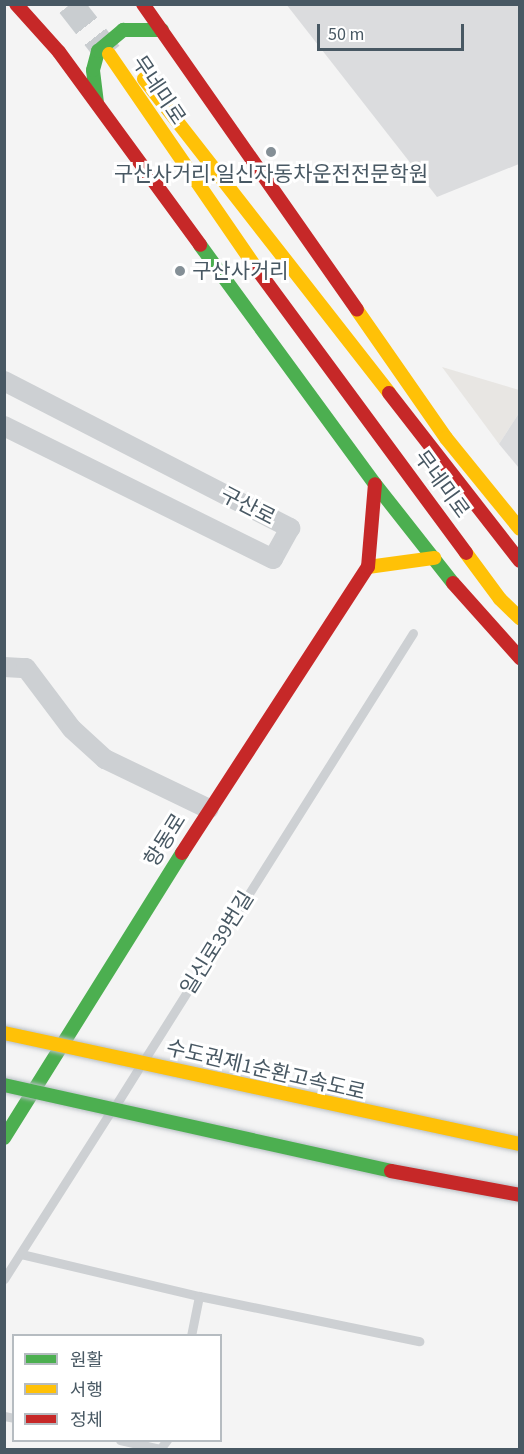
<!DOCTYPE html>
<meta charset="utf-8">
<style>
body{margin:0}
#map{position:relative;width:524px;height:1454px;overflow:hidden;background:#f4f4f4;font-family:"Source Sans 3","Noto Sans KR",sans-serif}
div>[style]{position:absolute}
.commercial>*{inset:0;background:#e8e6e3}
.building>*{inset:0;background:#dbdcde}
.secondary-tunnel>*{height:27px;margin-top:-13.5px;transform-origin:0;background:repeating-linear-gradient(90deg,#c9cdd0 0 27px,transparent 0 41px)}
.lane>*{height:9px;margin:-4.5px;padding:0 4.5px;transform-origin:4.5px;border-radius:4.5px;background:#cdd0d3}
.street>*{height:20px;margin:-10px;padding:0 10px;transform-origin:10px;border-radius:10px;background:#cdd0d3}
.fast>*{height:14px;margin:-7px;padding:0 7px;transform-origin:7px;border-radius:7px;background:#4caf50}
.slow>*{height:14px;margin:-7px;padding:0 7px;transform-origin:7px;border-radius:7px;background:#ffc107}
.jam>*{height:14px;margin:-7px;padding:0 7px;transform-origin:7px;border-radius:7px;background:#c62828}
.bridges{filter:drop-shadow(0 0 2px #b8bfc4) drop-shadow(0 0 2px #b8bfc4)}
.fast-bridge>*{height:14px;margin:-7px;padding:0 7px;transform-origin:7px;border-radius:7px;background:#4caf50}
.slow-bridge>*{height:14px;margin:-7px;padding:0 7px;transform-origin:7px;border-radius:7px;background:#ffc107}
.jam-bridge>*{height:14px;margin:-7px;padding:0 7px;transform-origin:7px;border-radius:7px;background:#c62828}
.dots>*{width:16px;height:16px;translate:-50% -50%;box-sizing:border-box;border:3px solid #fff;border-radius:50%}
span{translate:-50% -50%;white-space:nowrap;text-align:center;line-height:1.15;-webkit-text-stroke:6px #fff;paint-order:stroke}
.street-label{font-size:21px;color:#485863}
.poi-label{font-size:21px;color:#485863}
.left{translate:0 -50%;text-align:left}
.frame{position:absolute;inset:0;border:6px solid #485863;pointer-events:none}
.legend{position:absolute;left:12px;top:1334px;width:210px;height:108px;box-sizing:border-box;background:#fff;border:2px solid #b6bcc1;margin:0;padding:8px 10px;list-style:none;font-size:18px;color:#485863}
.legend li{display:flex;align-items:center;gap:12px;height:30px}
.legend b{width:30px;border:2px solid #b6bcc1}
.scale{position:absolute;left:317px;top:24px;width:147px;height:27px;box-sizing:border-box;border:3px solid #485863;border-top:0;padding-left:8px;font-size:18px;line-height:21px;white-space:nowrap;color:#485863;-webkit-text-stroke:4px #fff;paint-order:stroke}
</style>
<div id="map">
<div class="commercial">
<i style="clip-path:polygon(442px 367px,519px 390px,519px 413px,499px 444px)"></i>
</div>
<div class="building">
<i style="clip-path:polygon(286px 4px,519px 4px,519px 164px,437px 197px)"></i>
<i style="clip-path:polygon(519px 413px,519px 468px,499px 444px)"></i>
</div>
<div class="secondary-tunnel">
<i style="left:70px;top:4px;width:63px;rotate:52deg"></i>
</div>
<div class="lane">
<i style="left:146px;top:1057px;width:501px;rotate:-57.8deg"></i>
<i style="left:117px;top:1103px;width:40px;rotate:-58deg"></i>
<i style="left:21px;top:1254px;width:183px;rotate:13.3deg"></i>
<i style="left:199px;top:1296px;width:225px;rotate:11.6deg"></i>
<i style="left:4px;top:1279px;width:196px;rotate:-57.5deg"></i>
<i style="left:191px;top:1336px;width:41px;rotate:-78.7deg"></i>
<i style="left:4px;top:1416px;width:10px;rotate:11deg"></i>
<i style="left:120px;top:1440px;width:41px;rotate:12.7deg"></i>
<i style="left:160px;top:1449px;width:11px;rotate:-52deg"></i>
</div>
<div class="street">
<i style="left:4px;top:381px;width:322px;rotate:27.2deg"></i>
<i style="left:290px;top:528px;width:35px;rotate:119deg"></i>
<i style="left:273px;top:559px;width:300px;rotate:-153.7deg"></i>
<i style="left:4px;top:667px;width:22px;rotate:3deg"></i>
<i style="left:26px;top:668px;width:76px;rotate:53deg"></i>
<i style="left:72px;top:729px;width:45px;rotate:42.3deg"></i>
<i style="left:105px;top:759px;width:115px;rotate:25.7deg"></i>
</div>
<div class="fast">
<i style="left:97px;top:103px;width:33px;rotate:-97deg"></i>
<i style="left:93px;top:70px;width:20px;rotate:-75deg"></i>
<i style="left:98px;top:51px;width:33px;rotate:-40deg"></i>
<i style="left:123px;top:30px;width:39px"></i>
<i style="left:200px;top:245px;width:296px;rotate:53.8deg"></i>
<i style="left:375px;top:484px;width:126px;rotate:51.8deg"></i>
<i style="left:4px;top:1138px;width:336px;rotate:-58deg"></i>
</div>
<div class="slow">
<i style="left:109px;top:54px;width:260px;rotate:55.5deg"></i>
<i style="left:144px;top:79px;width:398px;rotate:52deg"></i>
<i style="left:357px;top:310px;width:156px;rotate:55.2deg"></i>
<i style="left:446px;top:438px;width:117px;rotate:50.9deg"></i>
<i style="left:466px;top:553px;width:57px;rotate:53.5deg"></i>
<i style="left:500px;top:599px;width:28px;rotate:44deg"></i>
<i style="left:368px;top:567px;width:67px;rotate:-7.8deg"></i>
</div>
<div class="jam">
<i style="left:16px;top:4px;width:64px;rotate:48.1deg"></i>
<i style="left:59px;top:52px;width:239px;rotate:53.8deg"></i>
<i style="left:143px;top:4px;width:373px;rotate:55deg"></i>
<i style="left:256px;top:268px;width:354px;rotate:53.6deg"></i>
<i style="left:389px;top:393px;width:213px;rotate:52.1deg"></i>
<i style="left:453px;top:583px;width:101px;rotate:48.2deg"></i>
<i style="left:182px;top:853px;width:341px;rotate:-57deg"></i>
<i style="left:368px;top:567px;width:83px;rotate:-85.2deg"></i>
</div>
<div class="bridges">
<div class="fast-bridge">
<i style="left:4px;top:1085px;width:396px;rotate:12.5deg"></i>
</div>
<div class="slow-bridge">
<i style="left:4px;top:1033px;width:528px;rotate:12.14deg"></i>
</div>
<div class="jam-bridge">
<i style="left:391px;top:1171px;width:131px;rotate:10.5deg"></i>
</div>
</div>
<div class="dots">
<i style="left:271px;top:152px;background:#848f96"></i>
<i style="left:180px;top:271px;background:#848f96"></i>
</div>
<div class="street-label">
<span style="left:159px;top:90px;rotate:56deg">무네미로</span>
<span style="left:442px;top:484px;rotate:54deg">무네미로</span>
<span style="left:248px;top:506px;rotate:27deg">구산로</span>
<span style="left:165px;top:840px;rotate:-58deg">항동로</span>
<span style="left:217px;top:943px;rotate:-58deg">일신로39번길</span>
<span style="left:266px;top:1070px;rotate:13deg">수도권제1순환고속도로</span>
</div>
<div class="poi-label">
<span style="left:271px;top:174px">구산사거리.일신자동차운전전문학원</span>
<span class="left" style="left:192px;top:271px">구산사거리</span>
</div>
<div class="frame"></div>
<ul class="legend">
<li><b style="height:8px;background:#4caf50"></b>원활</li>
<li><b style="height:8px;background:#ffc107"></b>서행</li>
<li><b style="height:8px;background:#c62828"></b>정체</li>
</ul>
<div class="scale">50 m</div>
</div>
